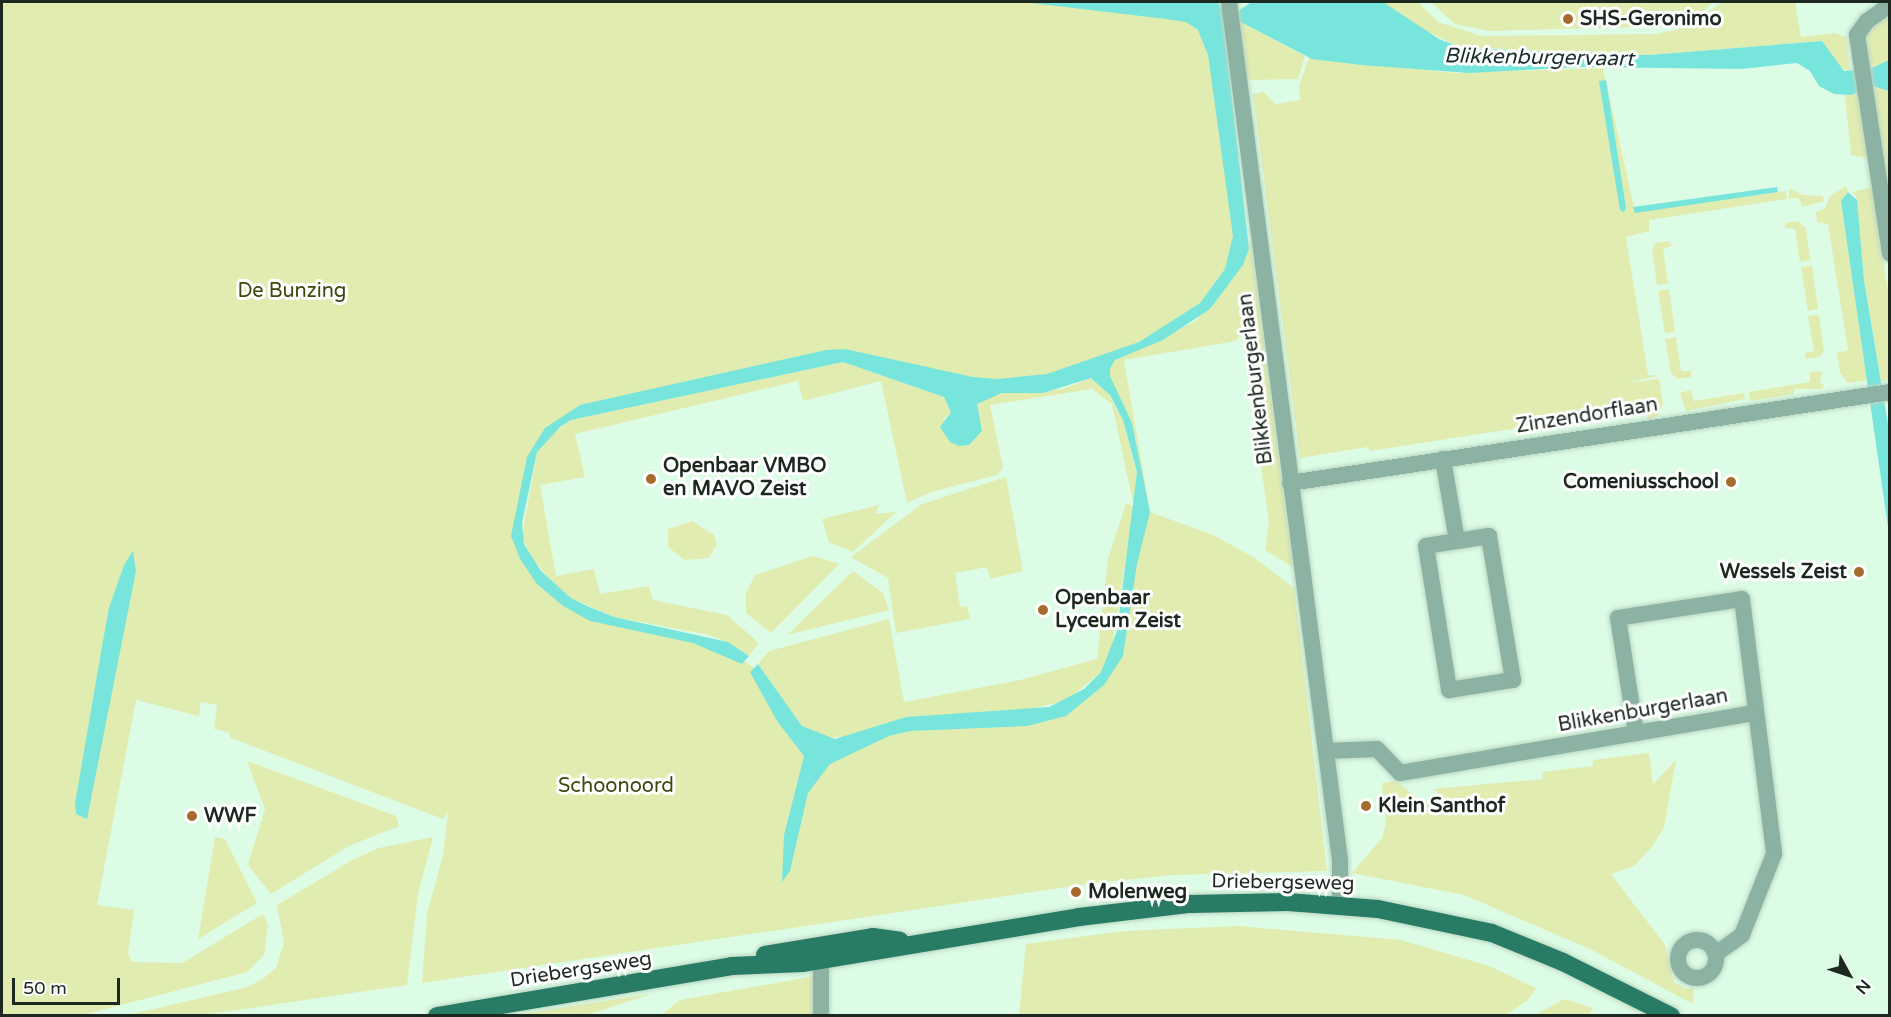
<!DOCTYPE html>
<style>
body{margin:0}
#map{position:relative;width:1891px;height:1017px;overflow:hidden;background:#ddfce5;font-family:"Varela Round",sans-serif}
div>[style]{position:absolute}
.green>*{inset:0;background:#e1ecb1}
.water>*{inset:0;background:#78e5dd}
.roads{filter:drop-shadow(0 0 2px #bad6c2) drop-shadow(0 0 2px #bad6c2)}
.minor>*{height:16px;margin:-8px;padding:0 8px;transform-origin:8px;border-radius:8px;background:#8cb2a4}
.minor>.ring{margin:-8px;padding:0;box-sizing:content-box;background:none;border:16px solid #8cb2a4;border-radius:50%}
.major>*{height:18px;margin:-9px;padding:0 9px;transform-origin:9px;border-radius:9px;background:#287b64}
.dots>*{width:16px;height:16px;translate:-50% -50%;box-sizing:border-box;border:3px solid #fff;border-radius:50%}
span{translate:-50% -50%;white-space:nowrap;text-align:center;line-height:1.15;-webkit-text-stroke:6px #fff;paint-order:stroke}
.poi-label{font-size:20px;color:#1c2820;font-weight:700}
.left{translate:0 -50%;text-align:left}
.right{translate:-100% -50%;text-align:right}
.park-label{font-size:20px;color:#40470c}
.street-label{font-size:20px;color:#1c2820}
.water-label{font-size:21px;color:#1a2f2d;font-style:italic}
.frame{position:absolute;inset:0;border:3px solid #1c2820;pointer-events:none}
.north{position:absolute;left:1819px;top:945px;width:60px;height:60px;-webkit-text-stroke:4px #fff;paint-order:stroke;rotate:130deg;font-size:16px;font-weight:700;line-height:24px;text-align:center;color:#1c2820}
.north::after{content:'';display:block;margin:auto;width:21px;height:27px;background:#1c2820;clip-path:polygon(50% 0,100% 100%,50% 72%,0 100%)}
.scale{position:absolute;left:12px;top:978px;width:108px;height:27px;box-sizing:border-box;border:3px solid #1c2820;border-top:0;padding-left:8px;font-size:18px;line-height:21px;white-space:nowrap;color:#1c2820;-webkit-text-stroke:4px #fff;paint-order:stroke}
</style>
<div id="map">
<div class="green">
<i style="clip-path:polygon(2px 2px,1212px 2px,1244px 244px,1197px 311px,1098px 366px,991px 389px,850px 357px,577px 413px,549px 429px,537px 447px,515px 530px,525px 559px,553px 591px,586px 611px,723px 645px,761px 673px,802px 736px,833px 756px,904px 727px,1044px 715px,1092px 691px,1121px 644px,1134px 508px,1111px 653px,1101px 672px,1067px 700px,1018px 712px,906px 717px,849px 736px,826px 738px,802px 726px,758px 664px,769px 651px,889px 619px,904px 702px,1020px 680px,1097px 659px,1108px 559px,1126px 503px,1134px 507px,1112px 404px,1092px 389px,990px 405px,1003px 467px,997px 475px,931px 492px,907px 503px,881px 381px,803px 401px,798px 381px,575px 434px,585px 477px,540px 485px,556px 576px,594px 569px,600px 594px,649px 586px,653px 600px,727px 615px,759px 643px,749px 656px,728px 642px,705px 634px,614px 617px,571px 598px,553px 583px,531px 557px,522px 536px,537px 452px,550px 435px,571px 420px,843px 362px,944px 397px,949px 402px,951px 412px,944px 419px,950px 442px,969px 445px,977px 404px,990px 397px,1002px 393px,1063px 389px,1091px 378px,1106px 389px,1123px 420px,1144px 500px,1136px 440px,1109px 376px,1110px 369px,1115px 360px,1196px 321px,1249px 249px,1250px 237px,1293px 567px,1265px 550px,1269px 522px,1242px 333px,1236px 341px,1124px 360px,1150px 512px,1213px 535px,1253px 557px,1294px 588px,1327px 871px,1173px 875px,1087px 884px,422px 983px,427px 914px,443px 855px,448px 812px,443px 819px,231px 738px,228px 732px,214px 729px,217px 705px,201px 702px,199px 716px,136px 700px,97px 905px,134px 910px,128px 953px,132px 962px,182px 963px,263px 914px,268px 925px,264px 955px,247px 972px,83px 1015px,2px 1015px)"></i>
<i style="clip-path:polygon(1383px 2px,1418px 2px,1438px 22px,1482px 36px,1656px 34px,1684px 28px,1723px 2px,1795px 2px,1801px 37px,1835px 33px,1846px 37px,1850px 72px,1839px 67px,1822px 41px,1649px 55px,1460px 47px,1419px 28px)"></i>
<i style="clip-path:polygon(1431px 2px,1714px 2px,1700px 14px,1669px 26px,1489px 31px,1455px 24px)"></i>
<i style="clip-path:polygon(1889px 12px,1889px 204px,1865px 34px)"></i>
<i style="clip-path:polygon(1237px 20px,1305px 56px,1298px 79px,1247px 80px)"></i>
<i style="clip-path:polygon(1309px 58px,1456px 73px,1603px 68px,1635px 212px,1786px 191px,1787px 199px,1649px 220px,1649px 231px,1626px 237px,1648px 375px,1659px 376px,1623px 383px,1659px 379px,1663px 403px,1658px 415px,1648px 420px,1646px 408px,1370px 451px,1368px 447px,1300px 458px,1253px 94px,1264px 92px,1275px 104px,1300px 100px,1299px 86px)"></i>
<i style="clip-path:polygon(1858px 90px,1868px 158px,1851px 155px,1845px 95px)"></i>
<i style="clip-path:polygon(1846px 186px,1848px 192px,1841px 201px,1867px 380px,1848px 383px,1840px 373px,1837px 353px,1848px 350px,1828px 224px,1817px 222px,1816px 212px,1825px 208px,1830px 196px)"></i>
<i style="clip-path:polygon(1872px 187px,1889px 298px,1889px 380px,1881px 381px,1864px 280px,1856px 196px,1852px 192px)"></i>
<i style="clip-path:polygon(1789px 188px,1803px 195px,1823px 196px,1824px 201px,1802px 207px,1799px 198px,1789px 199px)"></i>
<i style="clip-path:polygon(1798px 221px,1806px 228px,1810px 260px,1800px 262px,1795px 229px,1784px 228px,1786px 223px)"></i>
<i style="clip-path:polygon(1669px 241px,1672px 246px,1663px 249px,1668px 284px,1657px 285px,1652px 249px,1656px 243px)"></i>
<i style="clip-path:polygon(1812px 266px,1818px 309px,1808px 311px,1801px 267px)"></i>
<i style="clip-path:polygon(1669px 289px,1675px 332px,1665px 333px,1658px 291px)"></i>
<i style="clip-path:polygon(1819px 315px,1824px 352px,1819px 357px,1806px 359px,1805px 353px,1814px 351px,1808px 316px)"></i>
<i style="clip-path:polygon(1676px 337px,1681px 371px,1691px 371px,1691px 377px,1677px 379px,1671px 373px,1665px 339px)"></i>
<i style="clip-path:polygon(1817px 371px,1822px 372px,1820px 382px,1824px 385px,1821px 389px,1794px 389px,1794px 394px,1750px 401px,1749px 392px,1810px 382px,1810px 372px)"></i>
<i style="clip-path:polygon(1691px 390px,1694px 401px,1744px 393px,1745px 399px,1686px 411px,1680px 393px)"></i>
<i style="clip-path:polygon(1006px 477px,1023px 571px,990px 579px,987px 567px,955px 573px,960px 607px,967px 606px,970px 619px,896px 633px,888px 578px,851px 557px,922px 504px)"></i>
<i style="clip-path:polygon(879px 505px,875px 514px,896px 512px,853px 552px,829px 542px,822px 519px)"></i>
<i style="clip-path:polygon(692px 521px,714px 535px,717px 544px,709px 558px,685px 560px,668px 547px,668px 529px)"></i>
<i style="clip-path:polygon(813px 556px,839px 564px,771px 633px,746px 613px,746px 593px,755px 575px)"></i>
<i style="clip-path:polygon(853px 571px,883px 593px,889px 610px,787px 635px)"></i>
<i style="clip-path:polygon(1649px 753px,1653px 784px,1676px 760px,1664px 827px,1652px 847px,1634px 866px,1611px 874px,1665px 945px,1674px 982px,1686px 989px,1694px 988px,1693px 1004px,1590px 949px,1464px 895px,1352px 873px,1382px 838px,1386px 824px,1382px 783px,1396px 781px,1425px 804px,1440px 808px,1438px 792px,1432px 789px,1543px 779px,1542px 772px,1593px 766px,1593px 760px)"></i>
<i style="clip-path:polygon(247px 761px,396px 816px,399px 826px,349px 846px,271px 894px,248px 865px,265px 809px)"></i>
<i style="clip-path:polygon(215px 837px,225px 839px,257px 903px,198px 939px)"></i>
<i style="clip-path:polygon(433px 837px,418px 894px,407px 985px,203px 1015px,128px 1015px,248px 987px,264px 978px,276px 968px,284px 943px,277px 905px,354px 859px,379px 848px)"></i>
<i style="clip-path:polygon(1237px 926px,1401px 940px,1489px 966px,1536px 988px,1529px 999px,1506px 1015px,1019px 1015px,1026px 944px,1124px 931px)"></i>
<i style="clip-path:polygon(815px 976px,816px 1015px,660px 1016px,680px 1000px)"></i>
<i style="clip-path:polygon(651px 994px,587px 1015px,514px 1015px)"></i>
<i style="clip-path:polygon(1564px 999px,1593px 1008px,1589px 1015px,1535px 1015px)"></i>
</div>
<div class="water">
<i style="clip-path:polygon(1023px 2px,1218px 2px,1221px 8px,1236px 12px,1252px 2px,1383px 2px,1439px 39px,1460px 47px,1484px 49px,1649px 55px,1822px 41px,1844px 71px,1870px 69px,1889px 60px,1889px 91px,1873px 86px,1851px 95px,1834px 94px,1819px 86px,1810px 71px,1797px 63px,1742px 69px,1583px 67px,1469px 73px,1361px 65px,1312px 59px,1237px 20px,1223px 20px,1249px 249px,1243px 265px,1210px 309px,1163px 340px,1115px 360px,1110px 369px,1110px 376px,1132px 423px,1150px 512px,1137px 564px,1123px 656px,1104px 685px,1066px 716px,1027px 726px,910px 731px,889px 736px,830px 764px,808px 793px,790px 871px,782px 882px,784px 835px,804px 756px,777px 721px,750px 672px,758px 664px,802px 726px,835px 739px,906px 717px,1049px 707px,1084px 689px,1101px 672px,1117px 631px,1137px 472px,1123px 420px,1110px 395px,1091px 378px,1043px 393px,1002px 393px,977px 404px,982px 431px,969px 445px,959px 446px,950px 442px,940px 427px,951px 412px,944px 397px,843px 362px,571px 420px,560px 427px,537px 452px,522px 523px,524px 544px,541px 571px,571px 598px,587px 606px,614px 617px,728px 642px,749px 656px,742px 664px,693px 643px,590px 621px,563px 606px,537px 584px,520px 559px,511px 536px,527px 457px,545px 428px,580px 405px,826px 350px,845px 349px,973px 377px,997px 379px,1047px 374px,1139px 342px,1200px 303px,1225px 269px,1233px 236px,1208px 55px,1198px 30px,1186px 22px,1166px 19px)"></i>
<i style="clip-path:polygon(1606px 80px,1626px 208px,1624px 212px,1620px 210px,1599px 81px)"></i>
<i style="clip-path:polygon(1777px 187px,1778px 192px,1635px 213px,1633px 207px)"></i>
<i style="clip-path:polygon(1848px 192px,1857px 200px,1864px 280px,1889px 430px,1889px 534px,1841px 201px)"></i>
<i style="clip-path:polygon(133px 551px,136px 571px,87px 819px,76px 814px,75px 804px,101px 652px,109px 608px,124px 565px)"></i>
</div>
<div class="roads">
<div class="minor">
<i style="left:1229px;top:2px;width:865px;rotate:82.63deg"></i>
<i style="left:1340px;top:860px;width:46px;rotate:90deg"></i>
<i style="left:1890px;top:5px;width:28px;rotate:145deg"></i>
<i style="left:1867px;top:21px;width:17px;rotate:126deg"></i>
<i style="left:1857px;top:35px;width:221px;rotate:81.4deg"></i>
<i style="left:1443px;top:459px;width:83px;rotate:80.3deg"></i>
<i style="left:1457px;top:541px;width:31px;rotate:171deg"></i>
<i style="left:1426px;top:546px;width:146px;rotate:80.9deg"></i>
<i style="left:1449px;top:690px;width:65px;rotate:-8.9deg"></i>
<i style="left:1513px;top:680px;width:146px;rotate:-99.5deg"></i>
<i style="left:1489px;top:536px;width:32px;rotate:171deg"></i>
<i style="left:1290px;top:483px;width:607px;rotate:-8.62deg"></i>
<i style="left:1636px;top:733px;width:116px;rotate:-98.9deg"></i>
<i style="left:1618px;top:618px;width:125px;rotate:-8.7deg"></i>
<i style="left:1742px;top:599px;width:257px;rotate:82.8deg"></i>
<i style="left:1774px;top:854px;width:87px;rotate:111.6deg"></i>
<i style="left:1742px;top:935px;width:32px;rotate:144deg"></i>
<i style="left:1326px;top:751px;width:51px;rotate:-2.2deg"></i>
<i style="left:1377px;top:749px;width:33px;rotate:46deg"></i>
<i style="left:1400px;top:773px;width:360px;rotate:-9.6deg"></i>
<i class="ring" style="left:1678px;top:940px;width:22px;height:22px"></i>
<i style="left:821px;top:948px;width:68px;rotate:90deg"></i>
</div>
<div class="major">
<i style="left:765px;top:955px;width:109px;rotate:-9.5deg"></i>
<i style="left:873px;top:937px;width:27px;rotate:8deg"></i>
<i style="left:437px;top:1016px;width:299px;rotate:-9.6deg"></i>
<i style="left:732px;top:966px;width:70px;rotate:-2.5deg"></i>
<i style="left:802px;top:963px;width:281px;rotate:-9.4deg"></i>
<i style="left:1079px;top:917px;width:112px;rotate:-6.7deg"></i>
<i style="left:1190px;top:904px;width:98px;rotate:-1.2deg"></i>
<i style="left:1288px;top:902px;width:90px;rotate:4.4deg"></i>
<i style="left:1378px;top:909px;width:116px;rotate:11.9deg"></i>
<i style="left:1492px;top:933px;width:77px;rotate:22.2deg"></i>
<i style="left:1563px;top:962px;width:121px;rotate:26.6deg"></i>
</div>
</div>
<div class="dots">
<i style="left:1568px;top:19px;background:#a66a2c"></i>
<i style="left:651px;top:479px;background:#a66a2c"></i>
<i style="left:1731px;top:482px;background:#a66a2c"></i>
<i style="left:1859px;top:572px;background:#a66a2c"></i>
<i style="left:1043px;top:610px;background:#a66a2c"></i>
<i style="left:1366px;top:806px;background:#a66a2c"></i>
<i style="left:192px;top:816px;background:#a66a2c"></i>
<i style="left:1076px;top:892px;background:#a66a2c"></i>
</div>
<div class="poi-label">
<span class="left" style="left:1580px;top:19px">SHS-Geronimo</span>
<span class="left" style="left:663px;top:478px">Openbaar VMBO<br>en MAVO Zeist</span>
<span class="right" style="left:1719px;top:482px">Comeniusschool</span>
<span class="right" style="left:1847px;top:572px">Wessels Zeist</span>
<span class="left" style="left:1055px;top:610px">Openbaar<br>Lyceum Zeist</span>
<span class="left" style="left:1378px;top:806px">Klein Santhof</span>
<span class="left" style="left:204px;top:816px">WWF</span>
<span class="left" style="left:1088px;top:892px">Molenweg</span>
</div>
<div class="park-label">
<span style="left:292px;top:291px">De Bunzing</span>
<span style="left:616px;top:786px">Schoonoord</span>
</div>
<div class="street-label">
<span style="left:1256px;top:379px;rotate:-97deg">Blikkenburgerlaan</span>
<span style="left:1587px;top:416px;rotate:-9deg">Zinzendorflaan</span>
<span style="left:1643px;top:711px;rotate:-10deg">Blikkenburgerlaan</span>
<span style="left:1283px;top:883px;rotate:1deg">Driebergseweg</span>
<span style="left:581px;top:970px;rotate:-9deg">Driebergseweg</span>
</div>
<div class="water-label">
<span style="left:1539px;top:58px;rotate:1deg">Blikkenburgervaart</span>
</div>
<div class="frame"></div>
<div class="north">N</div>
<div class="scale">50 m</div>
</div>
